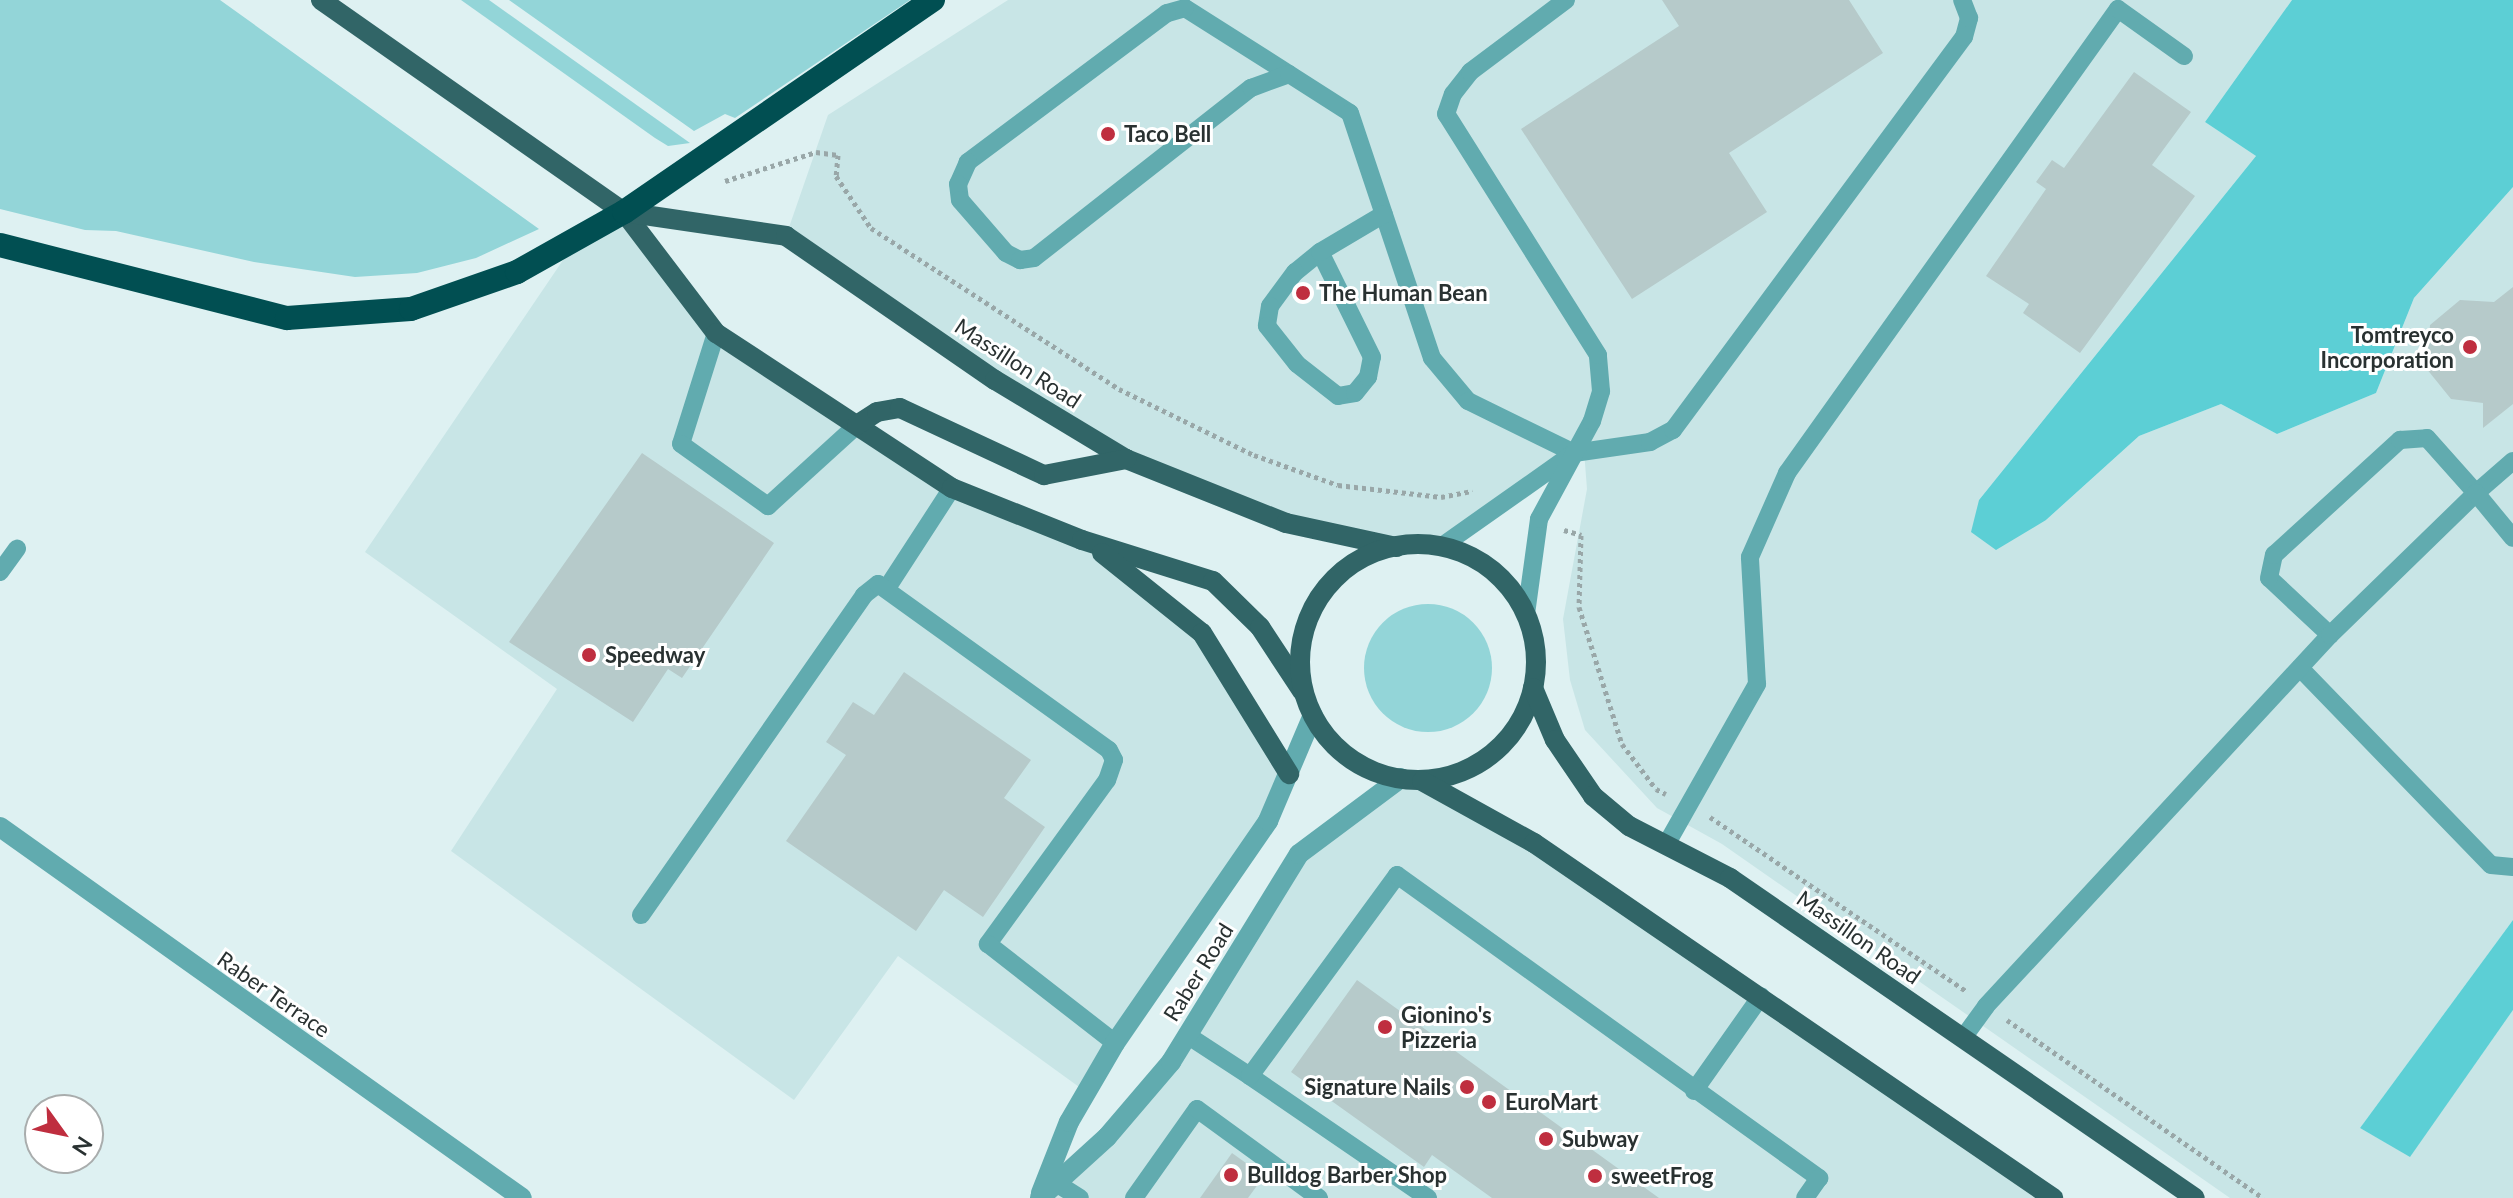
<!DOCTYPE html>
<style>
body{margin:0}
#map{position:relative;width:2513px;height:1198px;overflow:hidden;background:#def1f2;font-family:Lato,sans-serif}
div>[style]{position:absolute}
.built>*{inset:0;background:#c8e5e6}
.green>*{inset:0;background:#93d5d8}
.round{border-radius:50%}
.forest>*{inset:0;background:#5ccfd5}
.building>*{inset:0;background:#b6caca}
.path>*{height:5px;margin-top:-2.5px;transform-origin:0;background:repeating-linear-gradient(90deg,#99a7a8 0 4px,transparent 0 8px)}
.service>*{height:18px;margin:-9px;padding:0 9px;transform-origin:9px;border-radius:9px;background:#61abaf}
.minor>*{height:20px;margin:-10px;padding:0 10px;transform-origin:10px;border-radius:10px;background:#61abaf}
.tertiary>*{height:20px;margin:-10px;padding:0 10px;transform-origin:10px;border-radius:10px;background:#61abaf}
.primary>*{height:20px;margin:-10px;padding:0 10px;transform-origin:10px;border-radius:10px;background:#316567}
.primary>.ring{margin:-10px;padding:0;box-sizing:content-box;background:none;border:20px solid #316567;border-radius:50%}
.motorway>*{height:24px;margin:-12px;padding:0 12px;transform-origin:12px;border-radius:12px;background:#014f52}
.dots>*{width:22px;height:22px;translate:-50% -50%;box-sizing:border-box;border:4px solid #fff;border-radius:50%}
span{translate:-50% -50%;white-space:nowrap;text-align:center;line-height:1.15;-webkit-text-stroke:6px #fff;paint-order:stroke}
.poi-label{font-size:22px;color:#293131;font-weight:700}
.left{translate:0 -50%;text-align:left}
.right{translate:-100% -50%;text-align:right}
.street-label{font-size:22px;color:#293131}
.north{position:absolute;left:24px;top:1094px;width:80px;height:80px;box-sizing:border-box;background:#fff;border:2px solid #a9adad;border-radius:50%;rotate:123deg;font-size:22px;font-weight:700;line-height:32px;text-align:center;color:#293131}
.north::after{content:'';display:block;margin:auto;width:28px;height:36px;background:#bf2e3f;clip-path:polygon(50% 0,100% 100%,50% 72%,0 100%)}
</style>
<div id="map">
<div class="built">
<i style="clip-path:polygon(1008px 0,2292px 0,2205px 122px,2256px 156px,1979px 500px,2046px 520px,2139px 436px,2221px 404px,2277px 434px,2376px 393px,2414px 298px,2513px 187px,2513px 920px,2360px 1128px,2410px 1156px,2513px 1010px,2513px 1198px,2230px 1198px,1722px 844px,1657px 808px,1585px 730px,1570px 680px,1563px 619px,1587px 489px,1583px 438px,1442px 546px,1286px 523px,1126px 459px,786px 236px,828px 115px)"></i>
<i style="clip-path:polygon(624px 212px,716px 333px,952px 488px,1082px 540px,1202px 633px,1289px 774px,1086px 1092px,898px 956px,794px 1100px,451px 851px,557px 689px,365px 552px,578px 238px)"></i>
<i style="clip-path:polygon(1401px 778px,1422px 781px,1534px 843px,2053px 1198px,1040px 1198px,1171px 1062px,1299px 854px)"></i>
</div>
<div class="green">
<i style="clip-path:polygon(0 0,220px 0,539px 229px,476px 258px,417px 273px,355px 277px,254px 262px,116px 231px,85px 230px,0 209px)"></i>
<i style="clip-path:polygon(461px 0,489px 0,690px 143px,668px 146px,655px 138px)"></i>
<i style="clip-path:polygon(509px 0,910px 0,735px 118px,725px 114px,694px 131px)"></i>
<i class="round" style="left:1364px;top:604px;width:128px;height:128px"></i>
</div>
<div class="forest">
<i style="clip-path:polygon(2292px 0,2513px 0,2513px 187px,2414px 298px,2376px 393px,2277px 434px,2221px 404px,2139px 436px,2046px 520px,1996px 550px,1971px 532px,1979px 500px,2256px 156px,2205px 122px)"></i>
<i style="clip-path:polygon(2513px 920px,2513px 1010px,2410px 1157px,2360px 1128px)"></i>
</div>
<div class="building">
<i style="clip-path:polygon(1662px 0,1849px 0,1883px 53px,1729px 153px,1767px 212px,1632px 299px,1521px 129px,1679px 26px)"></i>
<i style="clip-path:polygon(2134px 72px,2191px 112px,2152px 165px,2195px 196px,2080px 353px,2023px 313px,2029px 304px,1986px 276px,2046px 189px,2036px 182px,2052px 160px,2064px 168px)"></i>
<i style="clip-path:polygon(2513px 287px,2513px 404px,2483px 428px,2483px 403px,2451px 399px,2426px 368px,2430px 325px,2460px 300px,2494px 302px)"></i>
<i style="clip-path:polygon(642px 453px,774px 543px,682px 678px,668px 669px,633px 722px,509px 642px)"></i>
<i style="clip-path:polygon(904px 672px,1031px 760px,1004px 798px,1045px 827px,983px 917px,944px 890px,916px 931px,786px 841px,846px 755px,826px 742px,853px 702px,874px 715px)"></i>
<i style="clip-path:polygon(1357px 980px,1659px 1198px,1492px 1198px,1432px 1155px,1424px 1167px,1291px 1072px)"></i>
<i style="clip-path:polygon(1232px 1153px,1264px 1176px,1248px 1198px,1200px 1198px)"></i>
</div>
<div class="path">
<i style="left:725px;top:181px;width:96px;rotate:-17.7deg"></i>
<i style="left:816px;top:152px;width:22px;rotate:8deg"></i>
<i style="left:838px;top:155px;width:21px;rotate:95deg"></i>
<i style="left:836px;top:176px;width:63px;rotate:56.1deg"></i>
<i style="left:871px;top:228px;width:296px;rotate:33deg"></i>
<i style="left:1119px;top:389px;width:150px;rotate:26.1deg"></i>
<i style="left:1254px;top:455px;width:89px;rotate:19.7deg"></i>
<i style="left:1338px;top:485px;width:104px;rotate:6.6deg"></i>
<i style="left:1441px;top:497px;width:32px;rotate:-11deg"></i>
<i style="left:1564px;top:530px;width:18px;rotate:16deg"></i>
<i style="left:1581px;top:535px;width:72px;rotate:91.6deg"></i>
<i style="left:1579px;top:607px;width:144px;rotate:72.6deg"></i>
<i style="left:1622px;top:744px;width:56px;rotate:52.9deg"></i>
<i style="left:1656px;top:789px;width:11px;rotate:27deg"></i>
<i style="left:1710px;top:817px;width:310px;rotate:34.2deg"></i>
<i style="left:2007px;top:1020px;width:312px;rotate:34.8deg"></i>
</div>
<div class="service">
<i style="left:1289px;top:74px;width:123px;rotate:-147.6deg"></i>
<i style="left:1185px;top:8px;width:19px;rotate:164deg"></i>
<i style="left:1167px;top:13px;width:249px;rotate:143.2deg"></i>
<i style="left:968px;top:162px;width:24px;rotate:114deg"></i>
<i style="left:958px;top:184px;width:16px;rotate:83deg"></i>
<i style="left:960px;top:200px;width:70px;rotate:49deg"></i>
<i style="left:1006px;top:253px;width:16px;rotate:27deg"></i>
<i style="left:1020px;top:260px;width:14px;rotate:-8deg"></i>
<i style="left:1034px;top:258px;width:276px;rotate:-38.1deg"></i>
<i style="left:1251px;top:88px;width:40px;rotate:-20.2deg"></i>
<i style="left:1289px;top:74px;width:72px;rotate:32.6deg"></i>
<i style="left:1350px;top:113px;width:258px;rotate:71.5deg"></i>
<i style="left:1432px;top:358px;width:56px;rotate:50.1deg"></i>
<i style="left:1468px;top:401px;width:118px;rotate:26.1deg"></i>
<i style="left:1320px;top:252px;width:32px;rotate:141deg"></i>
<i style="left:1295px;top:272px;width:42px;rotate:126.3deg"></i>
<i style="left:1270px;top:306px;width:20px;rotate:99deg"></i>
<i style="left:1267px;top:326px;width:48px;rotate:51.7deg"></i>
<i style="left:1297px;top:364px;width:52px;rotate:38deg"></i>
<i style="left:1338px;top:396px;width:17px;rotate:-10deg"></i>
<i style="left:1355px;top:393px;width:21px;rotate:-51deg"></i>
<i style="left:1368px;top:377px;width:20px;rotate:-79deg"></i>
<i style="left:1372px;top:357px;width:117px;rotate:-116.3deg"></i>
<i style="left:1320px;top:252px;width:74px;rotate:-30.7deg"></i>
<i style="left:716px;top:333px;width:116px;rotate:107.5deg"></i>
<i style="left:681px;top:444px;width:107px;rotate:35.5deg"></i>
<i style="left:768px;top:506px;width:120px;rotate:-42.3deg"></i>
<i style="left:1442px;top:546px;width:161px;rotate:-35.2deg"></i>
<i style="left:1574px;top:453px;width:77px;rotate:-8.2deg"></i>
<i style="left:1650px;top:442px;width:26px;rotate:-28deg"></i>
<i style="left:1673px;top:430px;width:489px;rotate:-53.5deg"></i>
<i style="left:1964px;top:37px;width:20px;rotate:-75deg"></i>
<i style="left:1969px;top:18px;width:19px;rotate:-111deg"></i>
<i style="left:0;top:572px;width:29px;rotate:-54deg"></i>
<i style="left:887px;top:588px;width:119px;rotate:-57deg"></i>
<i style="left:1526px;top:614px;width:96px;rotate:-82.2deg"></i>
<i style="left:1539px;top:519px;width:111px;rotate:-61.6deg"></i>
<i style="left:1592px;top:421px;width:31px;rotate:-73deg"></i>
<i style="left:1601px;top:391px;width:36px;rotate:-95deg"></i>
<i style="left:1598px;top:355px;width:285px;rotate:-122.2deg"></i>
<i style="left:1446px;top:114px;width:21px;rotate:-71deg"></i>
<i style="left:1453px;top:94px;width:28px;rotate:-52deg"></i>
<i style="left:1470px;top:72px;width:120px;rotate:-36.9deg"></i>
<i style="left:2330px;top:635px;width:83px;rotate:-136.9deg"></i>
<i style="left:2269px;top:578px;width:24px;rotate:-78deg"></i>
<i style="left:2274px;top:555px;width:171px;rotate:-42.4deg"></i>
<i style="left:2400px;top:440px;width:27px;rotate:-4deg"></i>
<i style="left:2427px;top:438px;width:74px;rotate:48.3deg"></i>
<i style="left:2476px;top:493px;width:49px;rotate:-40.9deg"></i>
<i style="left:2300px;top:668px;width:274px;rotate:45.9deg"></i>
<i style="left:2491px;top:865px;width:22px;rotate:5deg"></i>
<i style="left:1666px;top:845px;width:185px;rotate:-60.5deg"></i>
<i style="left:1757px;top:684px;width:127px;rotate:-93.2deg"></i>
<i style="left:1750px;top:557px;width:92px;rotate:-66.2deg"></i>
<i style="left:1787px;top:473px;width:570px;rotate:-54.5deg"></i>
<i style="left:2118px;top:9px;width:81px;rotate:35.5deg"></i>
<i style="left:641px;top:915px;width:390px;rotate:-55.1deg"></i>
<i style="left:864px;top:595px;width:18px;rotate:-38deg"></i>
<i style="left:878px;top:584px;width:284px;rotate:35.7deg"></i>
<i style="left:1109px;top:750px;width:11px;rotate:63deg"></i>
<i style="left:1114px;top:760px;width:21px;rotate:109deg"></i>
<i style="left:1107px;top:780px;width:203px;rotate:126deg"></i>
<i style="left:988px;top:944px;width:161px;rotate:37.9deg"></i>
<i style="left:1187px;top:1035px;width:75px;rotate:33.1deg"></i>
<i style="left:1963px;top:1038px;width:39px;rotate:-54deg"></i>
<i style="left:1986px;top:1006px;width:506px;rotate:-47.16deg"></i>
<i style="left:2330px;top:635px;width:204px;rotate:-44.2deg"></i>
<i style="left:2476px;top:493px;width:58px;rotate:50.6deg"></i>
<i style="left:1694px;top:1091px;width:116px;rotate:-54.8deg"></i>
<i style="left:1056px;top:1183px;width:28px;rotate:32deg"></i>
<i style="left:1134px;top:1198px;width:109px;rotate:-54.7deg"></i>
<i style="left:1197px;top:1109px;width:151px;rotate:36.1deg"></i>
<i style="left:1428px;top:1198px;width:216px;rotate:-145.6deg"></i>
<i style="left:1250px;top:1076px;width:249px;rotate:-53.8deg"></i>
<i style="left:1397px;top:875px;width:520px;rotate:35.68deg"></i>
<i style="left:1819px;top:1178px;width:24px;rotate:125deg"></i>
</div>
<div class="minor">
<i style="left:0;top:827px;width:640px;rotate:35.4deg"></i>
</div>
<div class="tertiary">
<i style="left:1041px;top:1193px;width:76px;rotate:-68.5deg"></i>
<i style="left:1069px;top:1122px;width:91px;rotate:-59.8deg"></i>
<i style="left:1115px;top:1043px;width:270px;rotate:-55.4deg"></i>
<i style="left:1268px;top:821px;width:115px;rotate:-67deg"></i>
<i style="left:1040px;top:1198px;width:91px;rotate:-42.3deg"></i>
<i style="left:1107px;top:1137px;width:99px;rotate:-49.5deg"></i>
<i style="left:1171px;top:1062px;width:244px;rotate:-58.4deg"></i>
<i style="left:1299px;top:854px;width:127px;rotate:-36.7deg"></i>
</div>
<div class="primary">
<i style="left:321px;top:0;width:370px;rotate:35deg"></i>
<i style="left:624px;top:212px;width:152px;rotate:52.8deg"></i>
<i style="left:716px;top:333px;width:282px;rotate:33.3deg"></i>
<i style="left:952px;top:488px;width:140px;rotate:21.8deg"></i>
<i style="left:1082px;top:540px;width:137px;rotate:17.4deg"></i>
<i style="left:1213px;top:581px;width:66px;rotate:44.4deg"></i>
<i style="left:1260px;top:627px;width:77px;rotate:56.7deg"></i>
<i style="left:624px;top:212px;width:164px;rotate:8.4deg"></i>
<i style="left:786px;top:236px;width:254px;rotate:34.6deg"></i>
<i style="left:995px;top:380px;width:153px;rotate:31.1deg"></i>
<i style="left:1126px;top:459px;width:172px;rotate:21.8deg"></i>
<i style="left:1286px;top:523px;width:113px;rotate:12.3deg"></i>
<i style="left:857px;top:425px;width:24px;rotate:-33deg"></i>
<i style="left:877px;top:412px;width:23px;rotate:-10deg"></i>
<i style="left:900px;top:408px;width:159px;rotate:25deg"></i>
<i style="left:1044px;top:475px;width:84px;rotate:-11deg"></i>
<i class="ring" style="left:1300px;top:544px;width:216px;height:216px"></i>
<i style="left:1102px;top:553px;width:128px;rotate:38.7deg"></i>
<i style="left:1202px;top:633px;width:166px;rotate:58.3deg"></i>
<i style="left:1533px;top:688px;width:56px;rotate:67.1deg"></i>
<i style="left:1555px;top:740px;width:68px;rotate:55.8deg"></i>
<i style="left:1593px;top:796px;width:47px;rotate:39.8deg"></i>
<i style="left:1629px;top:826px;width:114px;rotate:27.2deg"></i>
<i style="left:1730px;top:878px;width:564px;rotate:34.53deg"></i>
<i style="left:1422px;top:781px;width:128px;rotate:29deg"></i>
<i style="left:1534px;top:843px;width:629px;rotate:34.37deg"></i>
</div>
<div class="motorway">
<i style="left:0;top:245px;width:296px;rotate:14.3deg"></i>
<i style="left:287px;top:318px;width:124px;rotate:-4.2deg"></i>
<i style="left:411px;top:309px;width:112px;rotate:-19.2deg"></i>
<i style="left:517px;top:272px;width:123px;rotate:-29.3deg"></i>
<i style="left:624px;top:212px;width:375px;rotate:-34.5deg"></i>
</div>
<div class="dots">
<i style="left:1108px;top:134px;background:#bf2e3f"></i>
<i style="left:1303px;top:293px;background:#bf2e3f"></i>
<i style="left:2470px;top:347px;background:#bf2e3f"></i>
<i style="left:589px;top:655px;background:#bf2e3f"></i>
<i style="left:1385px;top:1027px;background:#bf2e3f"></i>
<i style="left:1467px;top:1087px;background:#bf2e3f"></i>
<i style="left:1489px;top:1102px;background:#bf2e3f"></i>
<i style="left:1546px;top:1139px;background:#bf2e3f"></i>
<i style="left:1231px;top:1175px;background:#bf2e3f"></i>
<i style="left:1595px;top:1176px;background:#bf2e3f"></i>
</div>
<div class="poi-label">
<span class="left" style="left:1124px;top:134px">Taco Bell</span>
<span class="left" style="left:1319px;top:293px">The Human Bean</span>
<span class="right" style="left:2454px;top:347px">Tomtreyco<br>Incorporation</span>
<span class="left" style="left:605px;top:655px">Speedway</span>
<span class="left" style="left:1401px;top:1027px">Gionino's<br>Pizzeria</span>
<span class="right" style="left:1451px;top:1087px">Signature Nails</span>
<span class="left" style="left:1505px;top:1102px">EuroMart</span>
<span class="left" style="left:1562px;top:1139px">Subway</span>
<span class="left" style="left:1247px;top:1175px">Bulldog Barber Shop</span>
<span class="left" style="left:1611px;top:1176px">sweetFrog</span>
</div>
<div class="street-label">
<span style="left:1018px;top:363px;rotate:33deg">Massillon Road</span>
<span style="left:1859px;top:937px;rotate:35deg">Massillon Road</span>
<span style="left:1198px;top:972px;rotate:-58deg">Raber Road</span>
<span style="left:274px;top:994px;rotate:35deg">Raber Terrace</span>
</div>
<div class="north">N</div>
</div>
